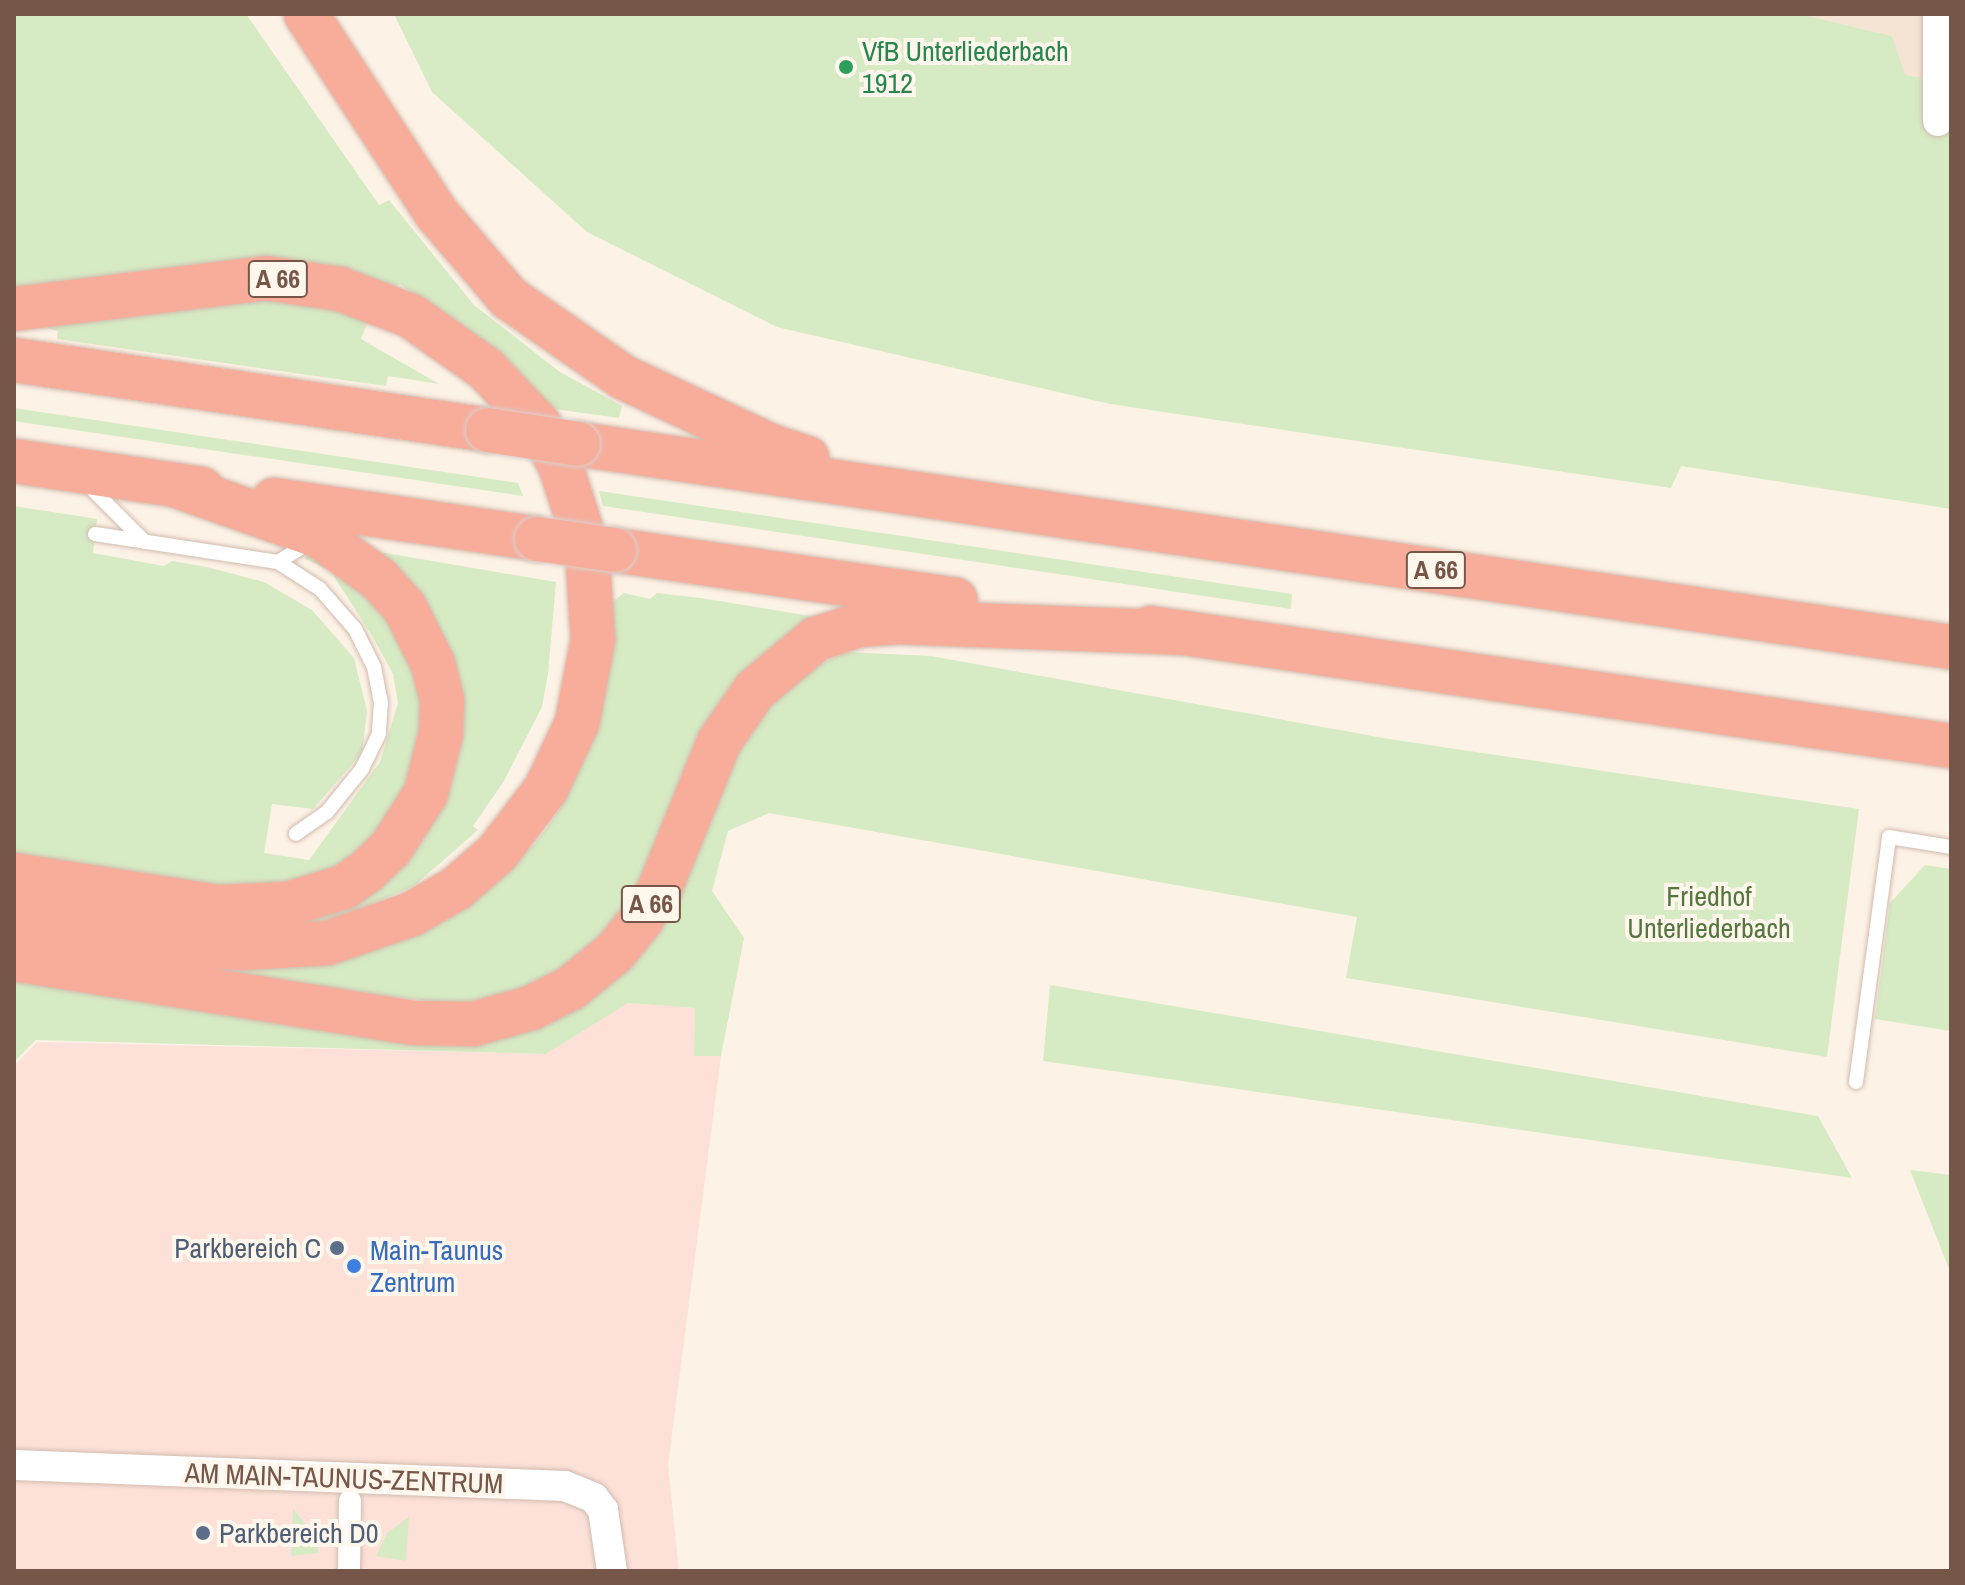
<!DOCTYPE html>
<style>
body{margin:0}
#map{position:relative;width:1965px;height:1585px;overflow:hidden;background:#fdf2e6;font-family:"Archivo Narrow",sans-serif}
div>[style]{position:absolute}
.residential>*{inset:0;background:#f5e3d4}
.commercial>*{inset:0;background:#fde1d9}
.green>*{inset:0;background:#d6ebc3}
.roads{filter:drop-shadow(0 0 2px #d1bbae) drop-shadow(0 0 2px #d1bbae)}
.service>*{height:14px;margin:-7px;padding:0 7px;transform-origin:7px;border-radius:7px;background:#fff}
.pedestrian>*{height:22px;margin:-11px;padding:0 11px;transform-origin:11px;border-radius:11px;background:#fff}
.minor>*{height:30px;margin:-15px;padding:0 15px;transform-origin:15px;border-radius:15px;background:#fff}
.motorway>*{height:44px;margin:-22px;padding:0 22px;transform-origin:22px;border-radius:22px;background:#f8ad9b}
.bridges{filter:drop-shadow(0 0 2px #d9d0cc) drop-shadow(0 0 2px #d9d0cc)}
.motorway-bridge>*{height:44px;margin:-22px;padding:0 22px;transform-origin:22px;border-radius:22px;background:#f8ad9b}
.dots>*{width:22px;height:22px;translate:-50% -50%;box-sizing:border-box;border:4px solid #fff6ec;border-radius:50%}
span{translate:-50% -50%;white-space:nowrap;text-align:center;line-height:1.15;-webkit-text-stroke:8px #fff6ec;paint-order:stroke}
.shield-label span{padding:2px 6px;background:#fff6ec;border:2px solid;border-radius:6px;-webkit-text-stroke-width:0}
.shield-label{font-size:26px;color:#77564a;font-weight:700}
.leisure-label{font-size:28px;color:#27864d}
.left{translate:0 -50%;text-align:left}
.park-label{font-size:28px;color:#53773f}
.service-label{font-size:28px;color:#4e5e75}
.right{translate:-100% -50%;text-align:right}
.shop-label{font-size:28px;color:#366cbe}
.street-label{font-size:28px;color:#77564a}
.frame{position:absolute;inset:0;border:16px solid #77564a;pointer-events:none}
</style>
<div id="map">
<div class="residential">
<i style="clip-path:polygon(1800px 14px,1951px 14px,1951px 82px,1904px 75px,1892px 36px)"></i>
</div>
<div class="commercial">
<i style="clip-path:polygon(627px 1003px,696px 1008px,694px 1056px,721px 1056px,668px 1465px,679px 1571px,14px 1571px,14px 1066px,37px 1042px,546px 1054px)"></i>
</div>
<div class="green">
<i style="clip-path:polygon(14px 14px,246px 14px,379px 205px,389px 200px,474px 305px,560px 372px,622px 406px,619px 418px,547px 408px,440px 310px,399px 284px,390px 294px,14px 296px)"></i>
<i style="clip-path:polygon(394px 14px,1800px 14px,1892px 36px,1905px 75px,1951px 82px,1951px 509px,1681px 466px,1671px 488px,1110px 404px,777px 327px,587px 232px,432px 92px)"></i>
<i style="clip-path:polygon(273px 292px,370px 316px,361px 339px,439px 384px,388px 376px,386px 386px,57px 339px,58px 331px,43px 327px)"></i>
<i style="clip-path:polygon(14px 408px,518px 483px,523px 496px,14px 421px)"></i>
<i style="clip-path:polygon(599px 491px,1292px 594px,1291px 609px,603px 506px)"></i>
<i style="clip-path:polygon(14px 506px,97px 519px,93px 553px,164px 566px,172px 561px,207px 567px,264px 582px,312px 610px,354px 658px,367px 711px,362px 753px,313px 809px,272px 804px,264px 853px,309px 860px,380px 762px,398px 703px,393px 674px,374px 639px,330px 570px,305px 559px,308px 552px,394px 617px,423px 687px,421px 754px,396px 815px,340px 870px,281px 893px,14px 862px)"></i>
<i style="clip-path:polygon(374px 551px,556px 582px,548px 674px,542px 707px,504px 781px,473px 826px,478px 830px,414px 886px,315px 928px,289px 920px,453px 764px)"></i>
<i style="clip-path:polygon(624px 593px,650px 599px,657px 593px,701px 598px,823px 618px,654px 858px,623px 911px,593px 946px,549px 978px,488px 1001px,455px 1004px,205px 974px,204px 965px,521px 856px,535px 844px,558px 812px,591px 744px,612px 602px)"></i>
<i style="clip-path:polygon(846px 652px,931px 656px,1389px 739px,1859px 809px,1827px 1057px,1346px 978px,1357px 917px,769px 813px,728px 831px,712px 891px,744px 938px,721px 1056px,694px 1056px,695px 1008px,628px 1003px,546px 1054px,36px 1040px,14px 1062px,14px 980px,305px 1028px,448px 1039px,577px 1003px,778px 685px)"></i>
<i style="clip-path:polygon(1925px 865px,1951px 869px,1951px 1031px,1875px 1019px,1890px 903px)"></i>
<i style="clip-path:polygon(1050px 985px,1818px 1116px,1852px 1178px,1043px 1061px)"></i>
<i style="clip-path:polygon(1910px 1170px,1951px 1175px,1951px 1274px)"></i>
<i style="clip-path:polygon(293px 1509px,314px 1534px,319px 1553px,291px 1556px)"></i>
<i style="clip-path:polygon(409px 1517px,406px 1561px,376px 1556px,387px 1533px)"></i>
</div>
<div class="roads">
<div class="service">
<i style="left:88px;top:485px;width:81px;rotate:45deg"></i>
<i style="left:95px;top:534px;width:185px;rotate:8.7deg"></i>
<i style="left:278px;top:562px;width:50px;rotate:32.7deg"></i>
<i style="left:320px;top:589px;width:53px;rotate:48.8deg"></i>
<i style="left:355px;top:629px;width:42px;rotate:63.4deg"></i>
<i style="left:374px;top:667px;width:36px;rotate:79deg"></i>
<i style="left:381px;top:702px;width:32px;rotate:94deg"></i>
<i style="left:379px;top:734px;width:39px;rotate:116deg"></i>
<i style="left:362px;top:769px;width:55px;rotate:129.1deg"></i>
<i style="left:327px;top:812px;width:38px;rotate:145deg"></i>
<i style="left:278px;top:562px;width:39px;rotate:-32deg"></i>
<i style="left:1856px;top:1082px;width:247px;rotate:-82.3deg"></i>
<i style="left:1889px;top:837px;width:63px;rotate:9.2deg"></i>
</div>
<div class="pedestrian">
<i style="left:349px;top:1571px;width:70px;rotate:-89.2deg"></i>
</div>
<div class="minor">
<i style="left:1938px;top:14px;width:107px;rotate:90deg"></i>
<i style="left:14px;top:1465px;width:551px;rotate:2.18deg"></i>
<i style="left:565px;top:1486px;width:31px;rotate:22deg"></i>
<i style="left:594px;top:1498px;width:15px;rotate:53deg"></i>
<i style="left:603px;top:1510px;width:62px;rotate:81.6deg"></i>
</div>
<div class="motorway">
<i style="left:306px;top:14px;width:239px;rotate:56.8deg"></i>
<i style="left:437px;top:214px;width:111px;rotate:49.4deg"></i>
<i style="left:509px;top:298px;width:139px;rotate:34.7deg"></i>
<i style="left:623px;top:377px;width:162px;rotate:25.1deg"></i>
<i style="left:770px;top:446px;width:39px;rotate:18deg"></i>
<i style="left:14px;top:309px;width:254px;rotate:-7deg"></i>
<i style="left:266px;top:278px;width:75px;rotate:8.5deg"></i>
<i style="left:340px;top:289px;width:76px;rotate:20.8deg"></i>
<i style="left:411px;top:316px;width:92px;rotate:35.2deg"></i>
<i style="left:486px;top:369px;width:77px;rotate:46.6deg"></i>
<i style="left:539px;top:425px;width:47px;rotate:62.4deg"></i>
<i style="left:561px;top:467px;width:85px;rotate:72.2deg"></i>
<i style="left:587px;top:548px;width:92px;rotate:86.3deg"></i>
<i style="left:593px;top:640px;width:85px;rotate:100.9deg"></i>
<i style="left:577px;top:723px;width:73px;rotate:115.2deg"></i>
<i style="left:546px;top:789px;width:81px;rotate:127.4deg"></i>
<i style="left:497px;top:853px;width:53px;rotate:138.8deg"></i>
<i style="left:457px;top:888px;width:52px;rotate:150deg"></i>
<i style="left:412px;top:914px;width:89px;rotate:161deg"></i>
<i style="left:328px;top:943px;width:84px;rotate:176.6deg"></i>
<i style="left:244px;top:948px;width:63px;rotate:-177.3deg"></i>
<i style="left:181px;top:945px;width:169px;rotate:-170.5deg"></i>
<i style="left:14px;top:360px;width:479px;rotate:8.4deg"></i>
<i style="left:578px;top:444px;width:1388px;rotate:8.41deg"></i>
<i style="left:14px;top:461px;width:190px;rotate:8.5deg"></i>
<i style="left:274px;top:500px;width:266px;rotate:8.4deg"></i>
<i style="left:614px;top:550px;width:345px;rotate:8.3deg"></i>
<i style="left:1150px;top:628px;width:810px;rotate:8.38deg"></i>
<i style="left:14px;top:875px;width:206px;rotate:8.9deg"></i>
<i style="left:218px;top:907px;width:70px;rotate:-2.5deg"></i>
<i style="left:288px;top:904px;width:59px;rotate:-16.9deg"></i>
<i style="left:344px;top:887px;width:28px;rotate:-35deg"></i>
<i style="left:367px;top:871px;width:33px;rotate:-44deg"></i>
<i style="left:391px;top:848px;width:65px;rotate:-57.5deg"></i>
<i style="left:426px;top:793px;width:62px;rotate:-76deg"></i>
<i style="left:441px;top:733px;width:33px;rotate:-88deg"></i>
<i style="left:442px;top:700px;width:37px;rotate:-104deg"></i>
<i style="left:433px;top:664px;width:63px;rotate:-116.6deg"></i>
<i style="left:405px;top:608px;width:39px;rotate:-132deg"></i>
<i style="left:379px;top:579px;width:74px;rotate:-144.4deg"></i>
<i style="left:319px;top:536px;width:154px;rotate:-160.6deg"></i>
<i style="left:14px;top:959px;width:405px;rotate:9.1deg"></i>
<i style="left:414px;top:1023px;width:59px;rotate:1deg"></i>
<i style="left:473px;top:1024px;width:60px;rotate:-15.4deg"></i>
<i style="left:531px;top:1008px;width:45px;rotate:-26.6deg"></i>
<i style="left:571px;top:988px;width:57px;rotate:-39.3deg"></i>
<i style="left:615px;top:952px;width:41px;rotate:-50.9deg"></i>
<i style="left:641px;top:920px;width:37px;rotate:-59deg"></i>
<i style="left:660px;top:888px;width:157px;rotate:-68deg"></i>
<i style="left:719px;top:742px;width:63px;rotate:-55.3deg"></i>
<i style="left:755px;top:690px;width:80px;rotate:-39.9deg"></i>
<i style="left:816px;top:639px;width:45px;rotate:-18deg"></i>
<i style="left:859px;top:625px;width:40px;rotate:-4.3deg"></i>
<i style="left:899px;top:622px;width:280px;rotate:2.2deg"></i>
</div>
</div>
<div class="bridges">
<div class="motorway-bridge">
<i style="left:488px;top:430px;width:91px;rotate:8.8deg"></i>
<i style="left:537px;top:539px;width:78px;rotate:8.1deg"></i>
</div>
</div>
<div class="dots">
<i style="left:846px;top:67px;background:#2e9e5b"></i>
<i style="left:337px;top:1248px;background:#5c6f8a"></i>
<i style="left:354px;top:1266px;background:#3f7fe0"></i>
<i style="left:203px;top:1533px;background:#5c6f8a"></i>
</div>
<div class="shield-label">
<span style="left:278px;top:279px">A 66</span>
<span style="left:1436px;top:570px">A 66</span>
<span style="left:651px;top:904px">A 66</span>
</div>
<div class="leisure-label">
<span class="left" style="left:862px;top:67px">VfB Unterliederbach<br>1912</span>
</div>
<div class="park-label">
<span style="left:1709px;top:912px">Friedhof<br>Unterliederbach</span>
</div>
<div class="service-label">
<span class="right" style="left:321px;top:1248px">Parkbereich C</span>
<span class="left" style="left:219px;top:1533px">Parkbereich D0</span>
</div>
<div class="shop-label">
<span class="left" style="left:370px;top:1266px">Main-Taunus<br>Zentrum</span>
</div>
<div class="street-label">
<span style="left:344px;top:1478px;rotate:2deg">AM MAIN-TAUNUS-ZENTRUM</span>
</div>
<div class="frame"></div>
</div>
